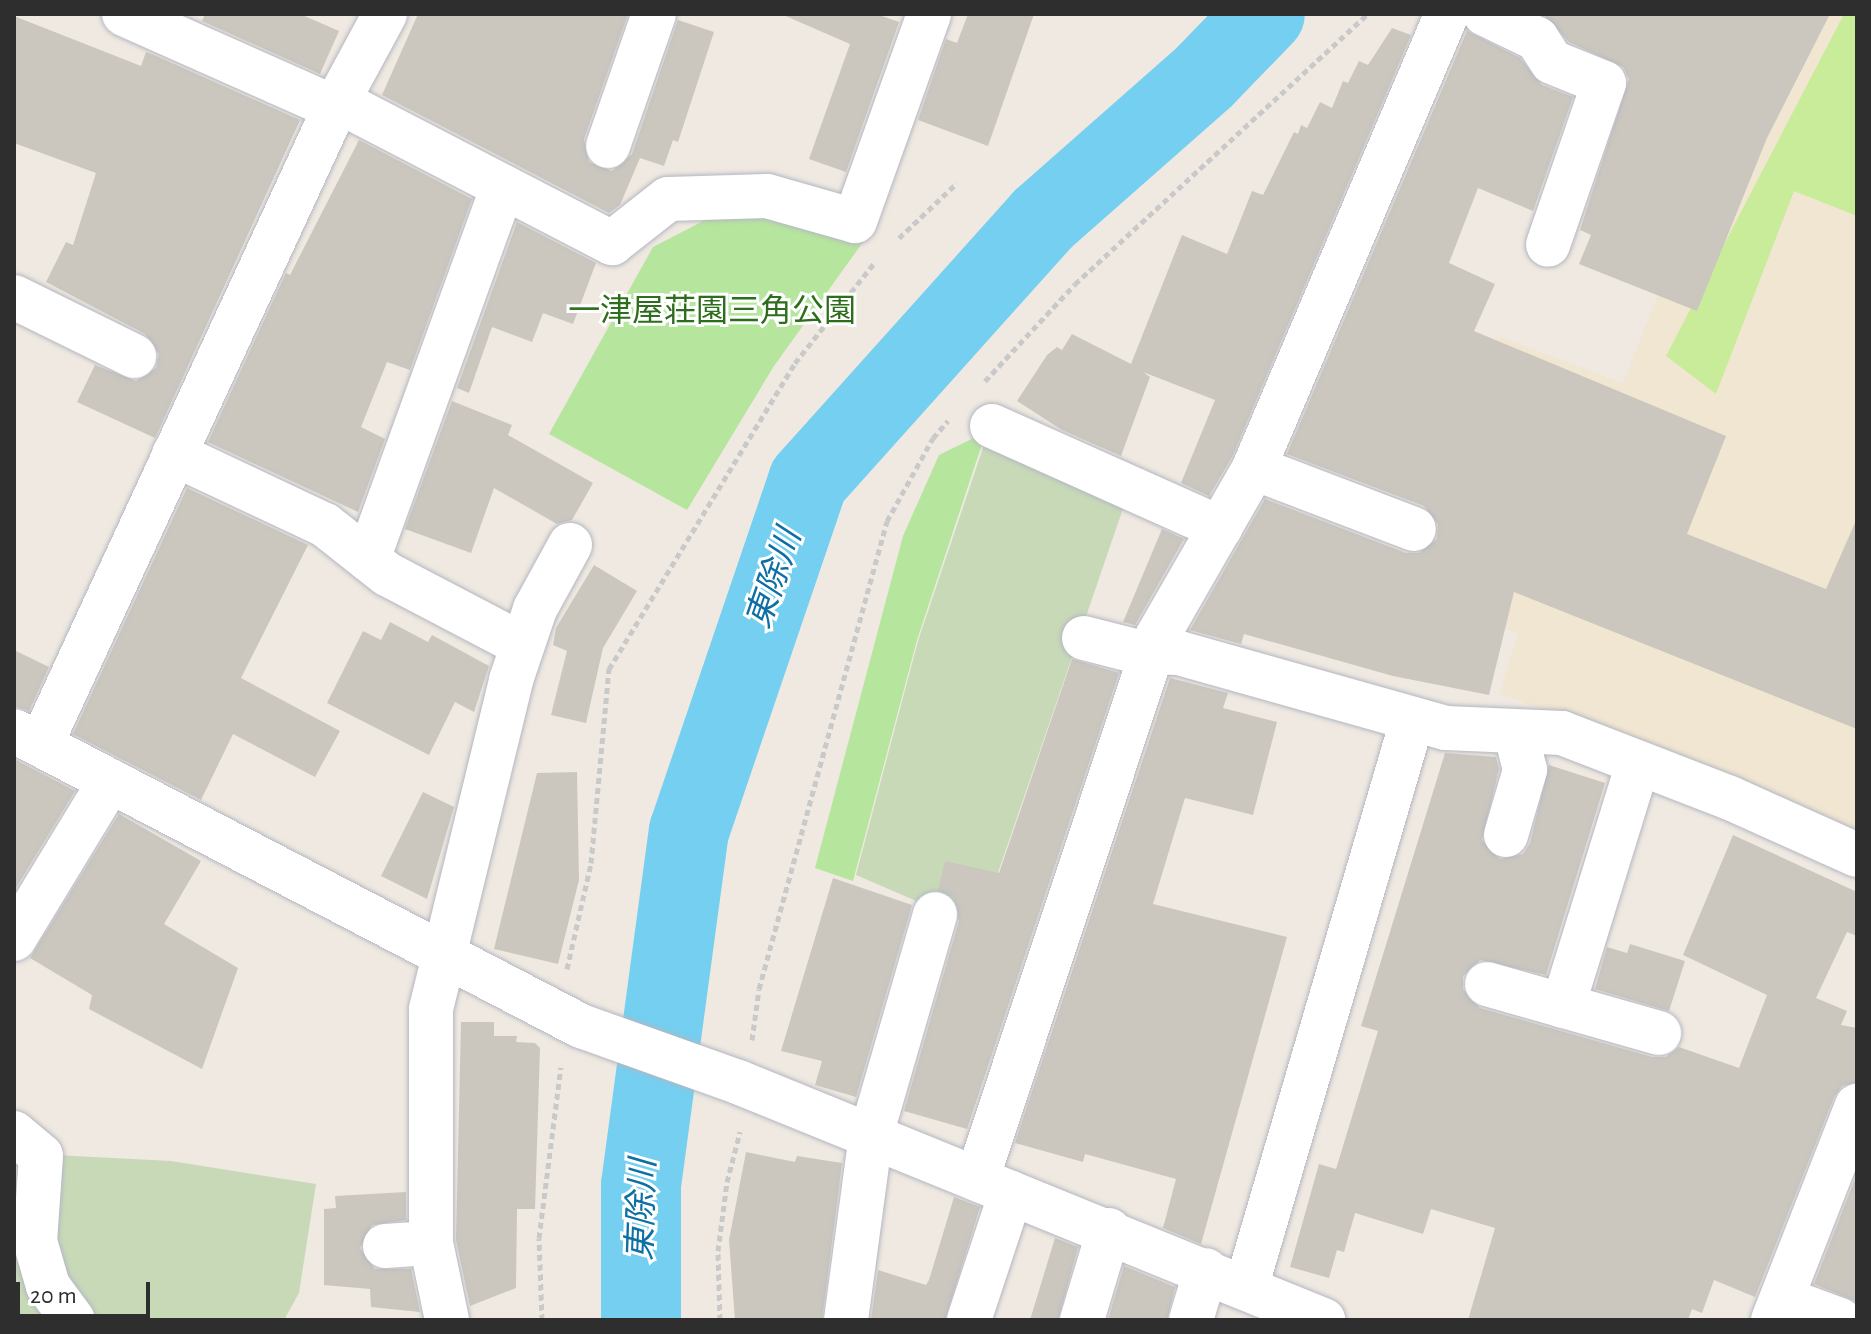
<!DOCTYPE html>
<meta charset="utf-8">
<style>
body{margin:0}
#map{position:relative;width:1871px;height:1334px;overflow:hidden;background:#efe9e1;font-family:"Alegreya Sans","Noto Sans JP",sans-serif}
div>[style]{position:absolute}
.education>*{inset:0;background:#f0e6d1}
.green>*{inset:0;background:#b6e59e}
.cemetery>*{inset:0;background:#c8d9b8}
.pitch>*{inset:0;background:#c9ec9a}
.river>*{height:80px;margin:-40px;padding:0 40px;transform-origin:40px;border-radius:40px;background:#75cff0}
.building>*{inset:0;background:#cbc7bf}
.path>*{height:5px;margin-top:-2.5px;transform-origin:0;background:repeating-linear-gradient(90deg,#c9c9c9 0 6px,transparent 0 10px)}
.roads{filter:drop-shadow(0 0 2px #b4b7c1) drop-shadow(0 0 2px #b4b7c1)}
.minor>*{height:44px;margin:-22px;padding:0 22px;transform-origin:22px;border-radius:22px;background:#fff}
span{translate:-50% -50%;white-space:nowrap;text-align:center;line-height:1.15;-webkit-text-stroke:6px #fff;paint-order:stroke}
.park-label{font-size:32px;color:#2c6e1b}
.water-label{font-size:34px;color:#0d6fa3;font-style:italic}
.frame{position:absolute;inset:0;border:16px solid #2e2e2e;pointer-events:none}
.scale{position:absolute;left:16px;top:1282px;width:134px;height:36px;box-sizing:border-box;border:4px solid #2e2e2e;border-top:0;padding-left:10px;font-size:24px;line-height:28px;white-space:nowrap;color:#2e2e2e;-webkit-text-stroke:6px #fff;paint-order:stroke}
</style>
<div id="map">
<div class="education">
<i style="clip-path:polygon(1783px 14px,1857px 14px,1857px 833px,1500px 693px,1518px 633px,1493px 624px,1406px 559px,1442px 450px,1492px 345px,1500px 337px,1623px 383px,1727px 121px)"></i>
</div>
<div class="green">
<i style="clip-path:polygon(772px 214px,863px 242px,774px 366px,687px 510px,549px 434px,653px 247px,711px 217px)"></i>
<i style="clip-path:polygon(986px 432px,917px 640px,853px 881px,815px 868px,903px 536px,939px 455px)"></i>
</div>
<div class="cemetery">
<i style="clip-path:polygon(988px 433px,1127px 497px,979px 928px,856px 875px,918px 641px)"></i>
<i style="clip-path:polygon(54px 1155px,171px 1161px,316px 1184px,299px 1293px,284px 1320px,82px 1320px,50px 1277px)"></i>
<i style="clip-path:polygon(25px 1246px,61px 1320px,14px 1320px,14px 1259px)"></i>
</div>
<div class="pitch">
<i style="clip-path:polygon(1844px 14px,1857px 14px,1857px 216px,1794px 191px,1716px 394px,1666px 356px)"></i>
</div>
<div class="river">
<i style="left:641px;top:1320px;width:135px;rotate:-90deg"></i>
<i style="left:641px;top:1185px;width:357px;rotate:-82.3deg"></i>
<i style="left:689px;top:831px;width:370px;rotate:-71.2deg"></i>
<i style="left:808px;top:481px;width:352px;rotate:-48.1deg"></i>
<i style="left:1043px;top:219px;width:216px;rotate:-41.4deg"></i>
<i style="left:1205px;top:76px;width:86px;rotate:-45.9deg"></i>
</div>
<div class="building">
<i style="clip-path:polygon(205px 14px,300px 14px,339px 31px,320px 74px,202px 21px)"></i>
<i style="clip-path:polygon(418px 14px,628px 14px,584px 139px,589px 162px,612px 171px,632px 154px,678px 20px,714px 32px,678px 142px,673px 140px,664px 166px,640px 158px,620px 205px,609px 213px,382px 95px)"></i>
<i style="clip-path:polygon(781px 14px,876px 14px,899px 22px,846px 172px,809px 159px,850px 44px)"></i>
<i style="clip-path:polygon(968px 14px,1034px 14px,988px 146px,918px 120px,946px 39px,957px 43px)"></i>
<i style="clip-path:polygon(1543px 14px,1830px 14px,1767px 138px,1697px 311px,1579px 264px,1591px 235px,1580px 230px,1629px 79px,1623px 67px,1569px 42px)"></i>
<i style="clip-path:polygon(14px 16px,141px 66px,146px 52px,154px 55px,300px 120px,155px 438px,77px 402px,95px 365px,136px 381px,156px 368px,159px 354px,145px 334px,46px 282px,66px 242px,73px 245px,96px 173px,14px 143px)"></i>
<i style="clip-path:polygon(1392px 28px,1411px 35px,1232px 457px,1209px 496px,1181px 483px,1215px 400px,1143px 372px,1150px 377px,1121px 456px,1062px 430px,1017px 401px,1047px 355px,1057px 347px,1062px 350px,1072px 334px,1131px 364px,1182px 235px,1227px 254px,1252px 191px,1263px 195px,1294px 132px,1298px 134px,1301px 125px,1307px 128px,1320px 102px,1332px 108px,1343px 81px,1348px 83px,1359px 61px,1368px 65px)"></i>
<i style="clip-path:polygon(1467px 31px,1520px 58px,1542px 85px,1573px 97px,1533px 211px,1478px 188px,1449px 263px,1495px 284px,1474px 331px,1726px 436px,1687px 534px,1826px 589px,1857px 518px,1857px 729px,1514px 592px,1489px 695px,1393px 676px,1244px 634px,1241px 644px,1190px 630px,1265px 499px,1406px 553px,1419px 553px,1437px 539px,1438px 524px,1424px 506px,1287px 454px)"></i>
<i style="clip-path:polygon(359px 140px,472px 199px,410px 370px,387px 362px,361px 427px,385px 439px,358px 512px,208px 442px,286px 273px,290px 275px)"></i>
<i style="clip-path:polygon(517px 222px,596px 263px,573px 324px,543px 313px,532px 342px,492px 327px,469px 393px,457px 388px)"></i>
<i style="clip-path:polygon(452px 401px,512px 425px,508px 435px,593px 483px,572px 520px,557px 524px,494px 488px,471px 553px,405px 529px)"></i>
<i style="clip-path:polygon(187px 488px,308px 545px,241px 678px,340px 731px,315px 777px,233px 734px,201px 800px,73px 734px)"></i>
<i style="clip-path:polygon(1162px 529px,1184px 539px,1135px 625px,1123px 622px)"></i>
<i style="clip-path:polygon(594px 565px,637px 591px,603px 648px,586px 723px,551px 715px,567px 651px,553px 645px,556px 628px)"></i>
<i style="clip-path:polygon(390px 622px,428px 642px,432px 635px,489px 666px,474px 712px,455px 702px,429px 755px,327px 703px,363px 631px,381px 640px)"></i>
<i style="clip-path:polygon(14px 650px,49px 667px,29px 711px,14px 706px)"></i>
<i style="clip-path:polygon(1072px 659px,1119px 673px,967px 1129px,904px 1111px,959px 921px,954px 897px,938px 890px,945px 861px,999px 873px)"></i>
<i style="clip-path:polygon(1170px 678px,1228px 693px,1223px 708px,1277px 722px,1253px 815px,1185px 798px,1153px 904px,1287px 937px,1201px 1244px,1163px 1228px,1176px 1179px,1085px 1154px,1083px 1162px,1015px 1143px)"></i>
<i style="clip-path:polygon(1445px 753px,1496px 757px,1499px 769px,1482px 840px,1500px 859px,1523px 854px,1530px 843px,1549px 765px,1605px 783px,1546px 975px,1480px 960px,1463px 976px,1463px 989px,1480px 1008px,1652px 1057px,1666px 1057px,1679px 1047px,1739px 1068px,1767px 995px,1683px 955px,1733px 835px,1857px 892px,1857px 936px,1847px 932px,1816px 998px,1847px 1011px,1841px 1025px,1857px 1028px,1857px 1082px,1842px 1086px,1834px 1097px,1755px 1297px,1714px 1280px,1702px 1313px,1692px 1309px,1688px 1320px,1468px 1320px,1495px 1228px,1431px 1209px,1423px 1234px,1355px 1213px,1344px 1252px,1337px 1250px,1329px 1278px,1290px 1267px,1319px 1164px,1336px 1169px,1378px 1031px,1361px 1026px)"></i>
<i style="clip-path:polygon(14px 759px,75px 791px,14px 891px)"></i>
<i style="clip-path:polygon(577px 772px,579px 880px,558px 964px,494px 949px,537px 773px)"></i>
<i style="clip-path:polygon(423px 792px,454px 807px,427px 899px,381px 876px)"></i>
<i style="clip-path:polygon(119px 814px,201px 861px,164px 924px,238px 968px,202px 1069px,89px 1009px,92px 995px,30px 958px)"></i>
<i style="clip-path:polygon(833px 878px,912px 905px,856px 1097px,815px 1085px,822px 1061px,781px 1051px)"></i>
<i style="clip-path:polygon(1630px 944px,1685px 961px,1669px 1011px,1595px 989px,1607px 947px,1627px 953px)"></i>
<i style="clip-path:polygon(461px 1022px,494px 1022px,494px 1036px,517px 1036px,516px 1042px,535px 1043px,540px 1048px,535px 1209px,517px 1209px,516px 1288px,470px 1306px,456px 1240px)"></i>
<i style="clip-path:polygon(746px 1152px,795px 1162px,797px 1156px,842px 1163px,822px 1320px,735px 1320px,729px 1240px)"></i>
<i style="clip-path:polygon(1857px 1174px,1857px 1297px,1855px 1301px,1814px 1284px)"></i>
<i style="clip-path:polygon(406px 1192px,406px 1220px,372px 1225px,360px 1248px,375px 1269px,411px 1269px,420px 1312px,371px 1307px,370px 1289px,324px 1285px,324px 1209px,336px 1208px,335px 1196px)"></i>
<i style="clip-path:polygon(954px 1197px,980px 1207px,945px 1320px,871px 1320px,878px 1270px,926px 1285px,929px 1280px)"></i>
<i style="clip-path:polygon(1055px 1238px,1078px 1247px,1058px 1320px,1030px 1320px)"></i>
<i style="clip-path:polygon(1124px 1266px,1175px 1287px,1167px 1320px,1108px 1320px)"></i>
</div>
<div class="path">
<i style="left:899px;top:238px;width:80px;rotate:-43.5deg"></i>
<i style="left:985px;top:381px;width:132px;rotate:-47.1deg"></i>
<i style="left:1075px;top:284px;width:398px;rotate:-42.7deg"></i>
<i style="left:567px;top:969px;width:109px;rotate:-77.2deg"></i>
<i style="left:591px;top:863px;width:195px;rotate:-84.7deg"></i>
<i style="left:609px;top:669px;width:358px;rotate:-58.7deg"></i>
<i style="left:795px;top:363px;width:129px;rotate:-51.6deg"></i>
<i style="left:752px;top:1040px;width:51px;rotate:-82.2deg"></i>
<i style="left:759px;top:989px;width:485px;rotate:-74.7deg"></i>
<i style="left:887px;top:521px;width:95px;rotate:-61deg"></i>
<i style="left:933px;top:438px;width:23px;rotate:-49deg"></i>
<i style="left:542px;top:1320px;width:82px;rotate:-92.1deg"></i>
<i style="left:539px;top:1238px;width:172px;rotate:-82.7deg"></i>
<i style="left:720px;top:1320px;width:69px;rotate:-91.7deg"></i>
<i style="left:718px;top:1251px;width:70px;rotate:-82.6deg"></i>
<i style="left:727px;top:1182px;width:52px;rotate:-75.4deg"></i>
</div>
<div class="roads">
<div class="minor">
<i style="left:124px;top:14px;width:231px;rotate:24deg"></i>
<i style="left:1485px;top:14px;width:58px;rotate:25.7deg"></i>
<i style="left:1537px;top:39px;width:27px;rotate:57deg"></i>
<i style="left:1552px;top:62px;width:56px;rotate:22deg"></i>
<i style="left:1604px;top:83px;width:171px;rotate:109.1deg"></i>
<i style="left:338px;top:101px;width:309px;rotate:27.4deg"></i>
<i style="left:612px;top:243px;width:71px;rotate:-38.2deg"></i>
<i style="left:668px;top:199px;width:99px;rotate:-1.7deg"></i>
<i style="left:767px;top:196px;width:91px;rotate:15.9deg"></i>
<i style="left:855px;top:221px;width:220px;rotate:-70.3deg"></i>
<i style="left:608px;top:146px;width:140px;rotate:-70.8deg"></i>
<i style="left:14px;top:297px;width:134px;rotate:26.2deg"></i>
<i style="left:992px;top:426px;width:250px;rotate:24.1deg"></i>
<i style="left:174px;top:454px;width:167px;rotate:25.2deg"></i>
<i style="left:325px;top:525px;width:79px;rotate:38.3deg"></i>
<i style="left:387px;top:574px;width:153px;rotate:27.6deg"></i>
<i style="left:1254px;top:468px;width:171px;rotate:20.9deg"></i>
<i style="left:368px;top:559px;width:396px;rotate:-70.1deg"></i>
<i style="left:1084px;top:638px;width:57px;rotate:14.3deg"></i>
<i style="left:1139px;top:652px;width:40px;rotate:1.4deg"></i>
<i style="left:1179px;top:653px;width:277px;rotate:15.7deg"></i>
<i style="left:1446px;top:728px;width:116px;rotate:2.5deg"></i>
<i style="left:1562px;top:733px;width:180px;rotate:21.2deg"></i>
<i style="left:1730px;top:798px;width:139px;rotate:24.2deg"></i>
<i style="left:14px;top:731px;width:639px;rotate:27.49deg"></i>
<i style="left:581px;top:1026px;width:167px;rotate:19.6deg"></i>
<i style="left:738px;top:1082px;width:632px;rotate:22.14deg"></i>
<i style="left:41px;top:744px;width:708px;rotate:-65.21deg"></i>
<i style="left:338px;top:101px;width:99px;rotate:-61.6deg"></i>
<i style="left:1506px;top:835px;width:68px;rotate:-73.7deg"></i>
<i style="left:1525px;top:770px;width:38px;rotate:-104deg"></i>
<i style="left:14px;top:939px;width:185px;rotate:-58.7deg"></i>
<i style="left:1487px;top:984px;width:179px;rotate:15.9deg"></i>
<i style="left:1563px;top:1006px;width:254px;rotate:-72.8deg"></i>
<i style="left:14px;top:1133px;width:35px;rotate:40deg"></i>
<i style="left:41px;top:1156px;width:85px;rotate:94deg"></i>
<i style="left:35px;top:1241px;width:47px;rotate:73.9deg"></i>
<i style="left:48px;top:1286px;width:42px;rotate:53.7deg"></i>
<i style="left:977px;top:1179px;width:571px;rotate:-71.63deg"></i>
<i style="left:1157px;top:637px;width:195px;rotate:-60.1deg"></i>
<i style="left:1254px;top:468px;width:493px;rotate:-67deg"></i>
<i style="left:385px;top:1246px;width:46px;rotate:-3.7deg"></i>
<i style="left:1246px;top:1288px;width:591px;rotate:-73.68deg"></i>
<i style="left:1783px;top:1299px;width:61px;rotate:20.2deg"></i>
<i style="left:447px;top:1320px;width:79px;rotate:-101.7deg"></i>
<i style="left:431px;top:1243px;width:234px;rotate:-90deg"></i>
<i style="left:431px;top:1009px;width:339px;rotate:-76.3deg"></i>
<i style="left:511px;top:680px;width:75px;rotate:-71.3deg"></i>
<i style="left:535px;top:609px;width:73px;rotate:-61.3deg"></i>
<i style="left:846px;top:1320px;width:187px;rotate:-82.3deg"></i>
<i style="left:871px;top:1135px;width:230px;rotate:-73.8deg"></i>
<i style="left:969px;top:1320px;width:134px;rotate:-71.7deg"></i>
<i style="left:1082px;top:1320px;width:94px;rotate:-73.3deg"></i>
<i style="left:1191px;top:1320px;width:52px;rotate:-73.3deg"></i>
<i style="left:1773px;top:1320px;width:230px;rotate:-68.6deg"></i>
</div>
</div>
<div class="park-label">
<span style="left:712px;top:311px">一津屋荘園三角公園</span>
</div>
<div class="water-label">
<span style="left:775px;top:579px;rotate:-71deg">東除川</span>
<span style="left:643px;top:1210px;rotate:-88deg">東除川</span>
</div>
<div class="frame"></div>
<div class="scale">20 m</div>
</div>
